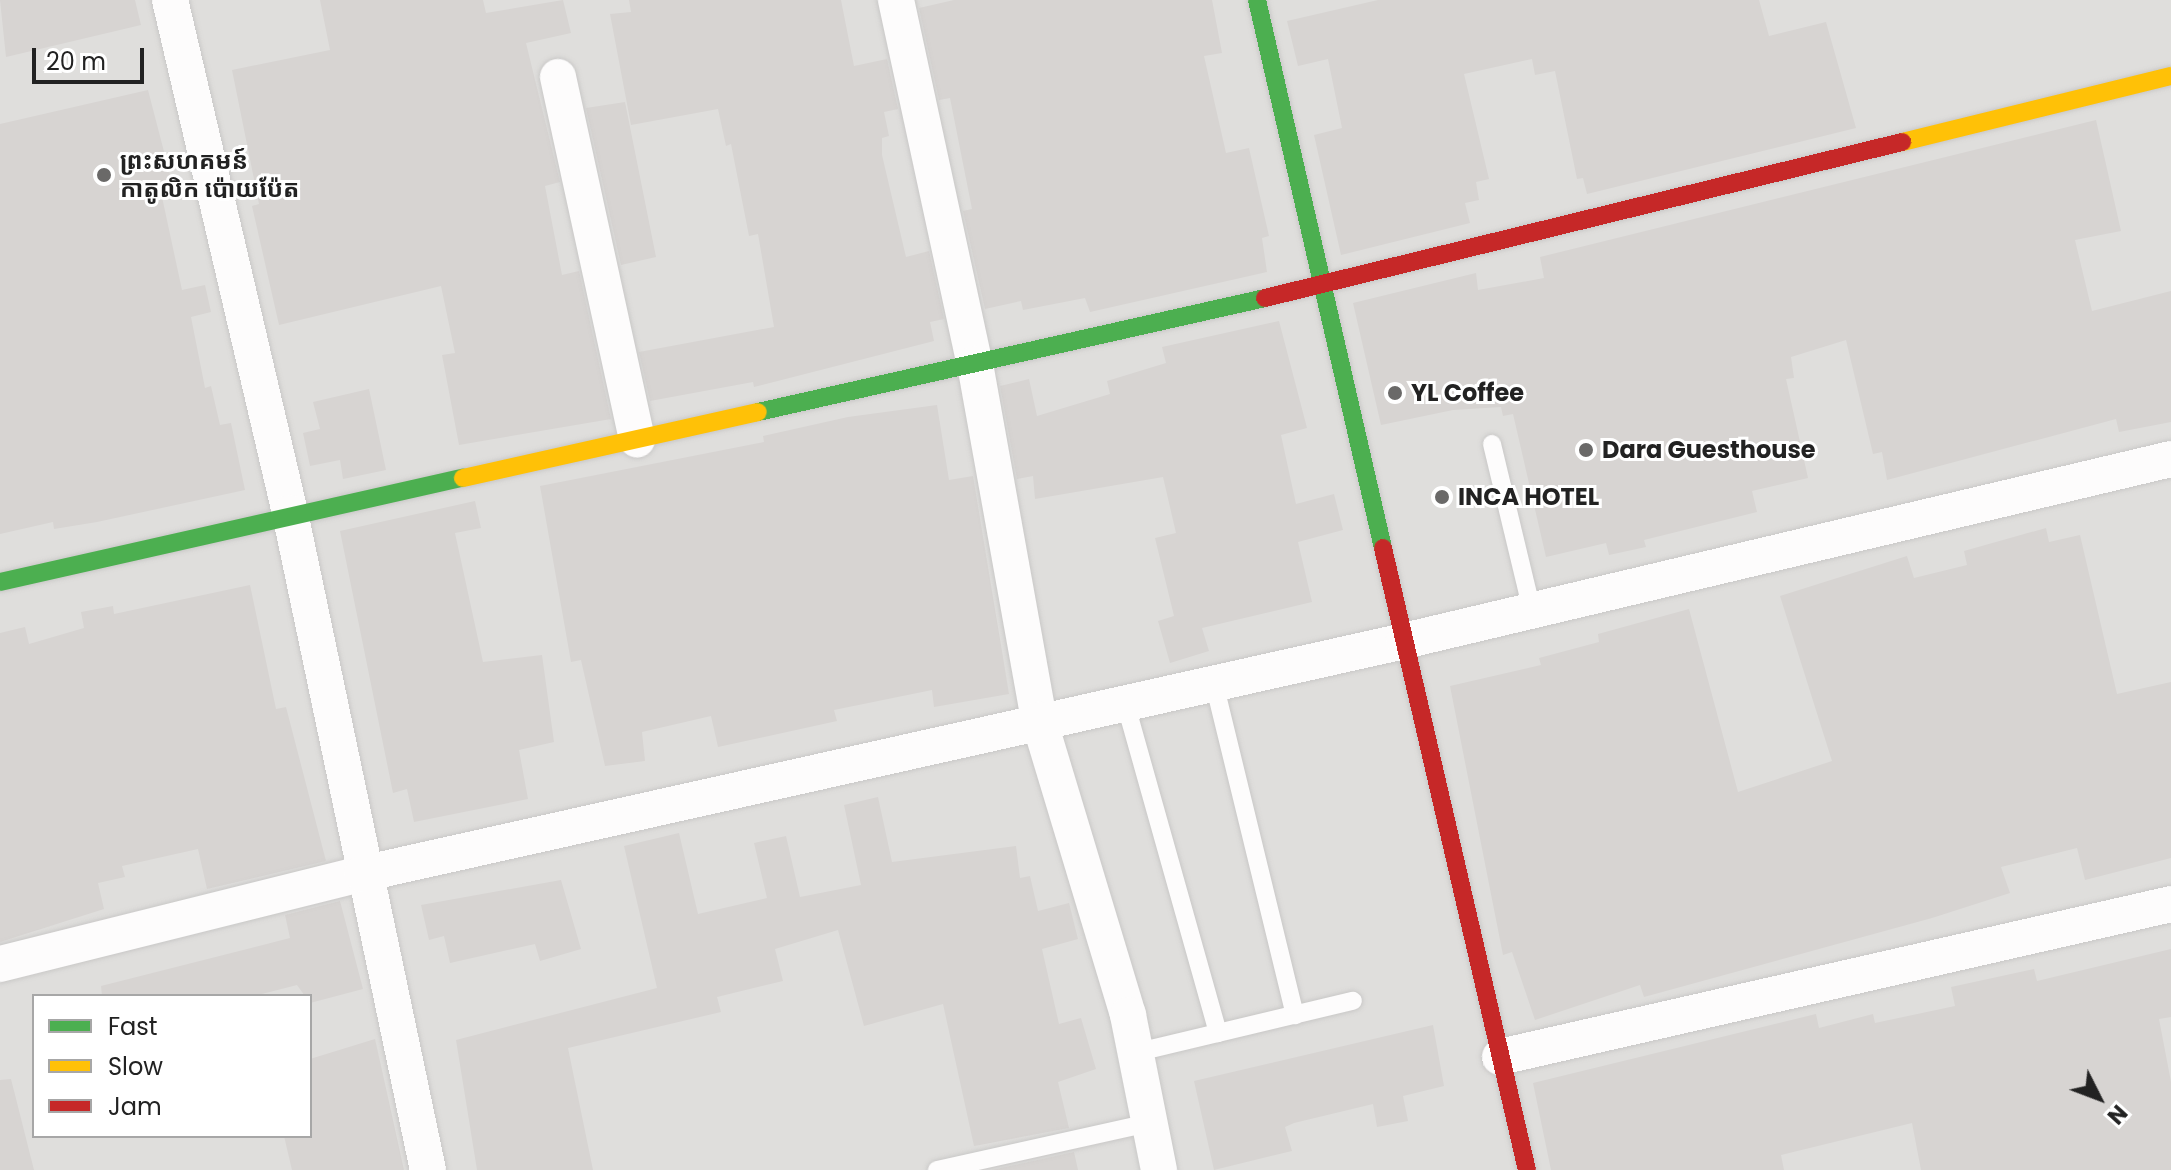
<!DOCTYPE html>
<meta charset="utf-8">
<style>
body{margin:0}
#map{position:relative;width:2171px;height:1170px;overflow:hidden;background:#f0eeeb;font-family:Poppins,"Noto Sans Khmer",sans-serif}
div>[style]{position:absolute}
.residential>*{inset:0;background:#dfdedc}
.building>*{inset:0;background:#d7d4d2}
.roads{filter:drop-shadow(0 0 2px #c9c8c7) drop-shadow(0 0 2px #c9c8c7)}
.lane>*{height:18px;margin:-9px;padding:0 9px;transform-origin:9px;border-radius:9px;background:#fdfcfc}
.street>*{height:36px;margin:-18px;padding:0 18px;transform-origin:18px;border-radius:18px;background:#fdfcfc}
.fast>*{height:18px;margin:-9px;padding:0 9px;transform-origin:9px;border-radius:9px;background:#4caf50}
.slow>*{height:18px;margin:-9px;padding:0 9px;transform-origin:9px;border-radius:9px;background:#ffc107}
.jam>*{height:18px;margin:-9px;padding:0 9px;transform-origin:9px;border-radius:9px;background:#c62828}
.dots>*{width:22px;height:22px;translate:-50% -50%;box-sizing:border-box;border:4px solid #fff;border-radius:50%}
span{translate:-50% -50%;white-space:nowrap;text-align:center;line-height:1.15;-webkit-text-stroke:6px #fff;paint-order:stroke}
.poi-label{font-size:24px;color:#222;font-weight:700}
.left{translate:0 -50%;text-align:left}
.legend{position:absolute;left:32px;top:994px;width:280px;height:144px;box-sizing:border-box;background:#fff;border:2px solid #a7a7a7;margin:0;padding:10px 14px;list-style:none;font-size:24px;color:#222}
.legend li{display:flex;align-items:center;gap:16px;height:40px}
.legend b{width:40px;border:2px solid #a7a7a7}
.north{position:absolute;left:2059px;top:1058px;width:80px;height:80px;-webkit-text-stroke:6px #fff;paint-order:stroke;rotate:132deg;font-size:22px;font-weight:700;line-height:32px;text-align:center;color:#222}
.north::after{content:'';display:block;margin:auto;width:28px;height:36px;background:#222;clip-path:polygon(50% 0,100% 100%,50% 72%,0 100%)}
.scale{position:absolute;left:32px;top:48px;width:112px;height:36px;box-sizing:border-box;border:4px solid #222;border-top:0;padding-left:10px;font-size:24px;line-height:28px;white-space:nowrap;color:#222;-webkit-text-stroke:6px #fff;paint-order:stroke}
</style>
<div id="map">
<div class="residential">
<i style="clip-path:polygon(evenodd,0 0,2171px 0,2171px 1170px,0 1170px,0 0,34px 996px,310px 996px,310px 1136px,34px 1136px,34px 996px)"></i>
</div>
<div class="building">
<i style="clip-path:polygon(0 0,135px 0,141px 25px,6px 57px)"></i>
<i style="clip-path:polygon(320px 0,483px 0,486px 13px,563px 0,571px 33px,526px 43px,560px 182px,545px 186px,562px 275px,579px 271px,611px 419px,459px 445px,442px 355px,455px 353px,441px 286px,279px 325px,252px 206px,259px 204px,232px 70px,330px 50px)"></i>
<i style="clip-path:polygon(629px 0,841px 0,854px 66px,887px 59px,898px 109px,884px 112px,889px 136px,882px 138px,882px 155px,906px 257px,929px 251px,944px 319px,930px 322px,934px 341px,754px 387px,753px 382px,650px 401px,639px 352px,774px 327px,758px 234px,749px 236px,731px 144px,726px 146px,718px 109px,631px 125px,610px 14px,631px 12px)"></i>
<i style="clip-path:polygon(954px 0,1212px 0,1222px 53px,1204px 56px,1226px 153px,1249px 148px,1269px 236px,1262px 238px,1267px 272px,1090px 312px,1085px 298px,1023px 310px,1021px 301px,985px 309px,963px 211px,972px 209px,950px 98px,939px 100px,919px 8px)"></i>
<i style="clip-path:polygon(1378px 0,1759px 0,1769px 36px,1826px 22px,1856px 128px,1587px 194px,1583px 178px,1577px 179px,1555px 71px,1535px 75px,1532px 59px,1464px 74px,1489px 179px,1476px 182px,1479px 200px,1465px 203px,1470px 223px,1341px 255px,1314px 135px,1342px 128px,1328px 59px,1298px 66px,1287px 21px)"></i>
<i style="clip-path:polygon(148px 90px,175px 194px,162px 197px,182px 290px,205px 285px,211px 312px,191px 317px,205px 388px,211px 386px,220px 425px,231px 423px,245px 490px,97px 522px,54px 529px,53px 522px,0 534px,0 124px)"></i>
<i style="clip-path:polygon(625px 102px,656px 257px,621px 265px,586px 108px)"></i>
<i style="clip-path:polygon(2096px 120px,2121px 231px,2075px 240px,2092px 311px,2171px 291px,2171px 422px,2119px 432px,2116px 419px,1887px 480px,1882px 452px,1873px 454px,1846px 340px,1791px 357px,1794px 378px,1786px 379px,1808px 478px,1752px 491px,1757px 512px,1644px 540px,1646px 547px,1609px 555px,1606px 543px,1546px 557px,1513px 414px,1503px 416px,1501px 407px,1453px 410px,1381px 425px,1353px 303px,1476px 273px,1478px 290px,1544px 278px,1540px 257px)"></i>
<i style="clip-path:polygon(1279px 321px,1307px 428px,1281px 435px,1296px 504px,1334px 494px,1343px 530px,1298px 542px,1312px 602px,1202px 628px,1209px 651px,1170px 663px,1158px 621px,1174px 616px,1155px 538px,1176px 533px,1163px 477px,1035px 499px,1033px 476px,1017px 479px,1000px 386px,1029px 379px,1037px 416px,1110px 394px,1107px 381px,1166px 363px,1162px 347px)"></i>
<i style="clip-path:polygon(369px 389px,386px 470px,343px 479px,340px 460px,310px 466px,303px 433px,320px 429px,313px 402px)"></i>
<i style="clip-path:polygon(937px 405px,949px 480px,973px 476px,1009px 694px,934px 707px,932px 690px,834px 710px,837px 721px,718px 747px,711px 716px,642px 732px,645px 761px,605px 766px,581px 660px,571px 662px,540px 486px,764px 442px,763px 436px,848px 417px)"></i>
<i style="clip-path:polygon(475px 501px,481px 528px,455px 533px,483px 662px,542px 655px,554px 742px,519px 750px,528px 799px,414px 822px,407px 789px,393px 793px,340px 531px)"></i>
<i style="clip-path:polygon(2046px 528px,2049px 542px,2080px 535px,2117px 694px,2171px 682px,2171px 858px,2085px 880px,2077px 848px,2001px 867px,2010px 893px,1932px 918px,1644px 997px,1640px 985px,1535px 1020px,1512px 952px,1503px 955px,1450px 686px,1541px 665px,1539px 658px,1599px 642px,1598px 634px,1689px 609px,1738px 792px,1832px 761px,1780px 596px,1907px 556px,1914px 578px,1967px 565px,1964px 551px)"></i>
<i style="clip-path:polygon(250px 585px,276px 709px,286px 707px,326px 861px,207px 889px,198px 849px,122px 866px,125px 877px,98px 883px,104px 909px,0 942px,0 633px,25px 627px,29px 644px,84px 628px,81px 612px,113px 606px,114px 614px)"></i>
<i style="clip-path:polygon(878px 797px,892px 862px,1016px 846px,1020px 878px,1030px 876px,1038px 911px,1069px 903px,1078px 939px,1042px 949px,1059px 1024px,1081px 1018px,1096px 1069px,1058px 1082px,1069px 1128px,974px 1146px,943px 1004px,864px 1026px,838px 930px,775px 949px,783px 981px,717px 997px,721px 1012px,568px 1048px,593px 1170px,477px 1170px,456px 1040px,657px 988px,624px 846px,679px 833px,698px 914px,767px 898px,754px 843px,786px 836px,800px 897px,861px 885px,844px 805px)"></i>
<i style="clip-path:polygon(561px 880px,581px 949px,540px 961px,535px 944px,450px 963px,444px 936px,429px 940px,421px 905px)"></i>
<i style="clip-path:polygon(340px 901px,363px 989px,310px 1003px,297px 985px,254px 996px,102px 996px,101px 986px,290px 938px,285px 915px)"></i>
<i style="clip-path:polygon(2171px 949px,2171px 1017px,2159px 1019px,2171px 1082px,2171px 1170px,1921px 1170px,1912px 1123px,1781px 1155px,1784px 1170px,1551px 1170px,1533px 1083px,1816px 1014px,1819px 1028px,1873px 1014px,1875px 1023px,1955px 1006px,1951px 987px,2034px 969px,2037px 981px)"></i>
<i style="clip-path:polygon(1433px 1025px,1444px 1086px,1403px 1096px,1408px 1121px,1377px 1127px,1373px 1104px,1294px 1123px,1285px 1127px,1292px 1151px,1214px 1170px,1194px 1081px)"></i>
<i style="clip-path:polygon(375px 1039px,404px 1170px,292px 1170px,284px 1136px,310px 1136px,310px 1059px)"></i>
<i style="clip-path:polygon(11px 1079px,34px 1170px,0 1170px,0 1080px)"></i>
<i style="clip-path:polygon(1074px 1152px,1078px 1170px,992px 1170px)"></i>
</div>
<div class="roads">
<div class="lane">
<i style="left:1492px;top:444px;width:172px;rotate:76.5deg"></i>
<i style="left:1214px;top:683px;width:342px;rotate:76.3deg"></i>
<i style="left:1125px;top:702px;width:344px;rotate:74.3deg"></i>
<i style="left:1134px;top:1053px;width:225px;rotate:-13.4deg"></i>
<i style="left:937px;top:1170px;width:217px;rotate:-12.5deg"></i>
</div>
<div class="street">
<i style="left:170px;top:0;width:527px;rotate:76.83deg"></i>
<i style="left:290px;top:513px;width:671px;rotate:78.14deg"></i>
<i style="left:896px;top:0;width:372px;rotate:77.8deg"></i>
<i style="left:975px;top:364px;width:362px;rotate:79.8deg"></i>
<i style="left:1039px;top:720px;width:308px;rotate:73.2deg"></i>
<i style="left:1128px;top:1015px;width:158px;rotate:78.7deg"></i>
<i style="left:558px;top:77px;width:371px;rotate:77.7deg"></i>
<i style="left:0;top:964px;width:373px;rotate:-14deg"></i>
<i style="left:362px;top:874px;width:1068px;rotate:-12.6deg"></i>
<i style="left:1404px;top:641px;width:788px;rotate:-13.35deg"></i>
<i style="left:1500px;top:1057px;width:688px;rotate:-12.84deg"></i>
</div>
<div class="fast">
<i style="left:1257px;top:0;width:562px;rotate:77.05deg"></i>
<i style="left:758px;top:412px;width:520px;rotate:-12.67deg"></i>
<i style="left:0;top:582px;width:475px;rotate:-12.7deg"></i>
</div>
<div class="slow">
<i style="left:1902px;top:142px;width:277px;rotate:-13.8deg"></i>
<i style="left:463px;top:478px;width:302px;rotate:-12.6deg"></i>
</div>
<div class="jam">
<i style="left:1265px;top:298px;width:656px;rotate:-13.76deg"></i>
<i style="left:1383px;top:548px;width:638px;rotate:76.97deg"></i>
</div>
</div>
<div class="dots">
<i style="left:104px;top:175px;background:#6a6968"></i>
<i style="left:1395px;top:393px;background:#6a6968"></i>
<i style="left:1586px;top:450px;background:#6a6968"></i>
<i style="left:1442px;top:497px;background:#6a6968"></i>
</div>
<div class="poi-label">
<span class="left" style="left:120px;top:175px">ព្រះសហគមន៍<br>កាតូលិក ប៉ោយប៉ែត</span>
<span class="left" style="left:1411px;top:393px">YL Coffee</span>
<span class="left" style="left:1602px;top:450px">Dara Guesthouse</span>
<span class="left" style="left:1458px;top:497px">INCA HOTEL</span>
</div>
<ul class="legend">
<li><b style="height:10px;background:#4caf50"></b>Fast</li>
<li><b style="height:10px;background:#ffc107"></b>Slow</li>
<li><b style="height:10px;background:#c62828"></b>Jam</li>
</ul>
<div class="north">N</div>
<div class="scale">20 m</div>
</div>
